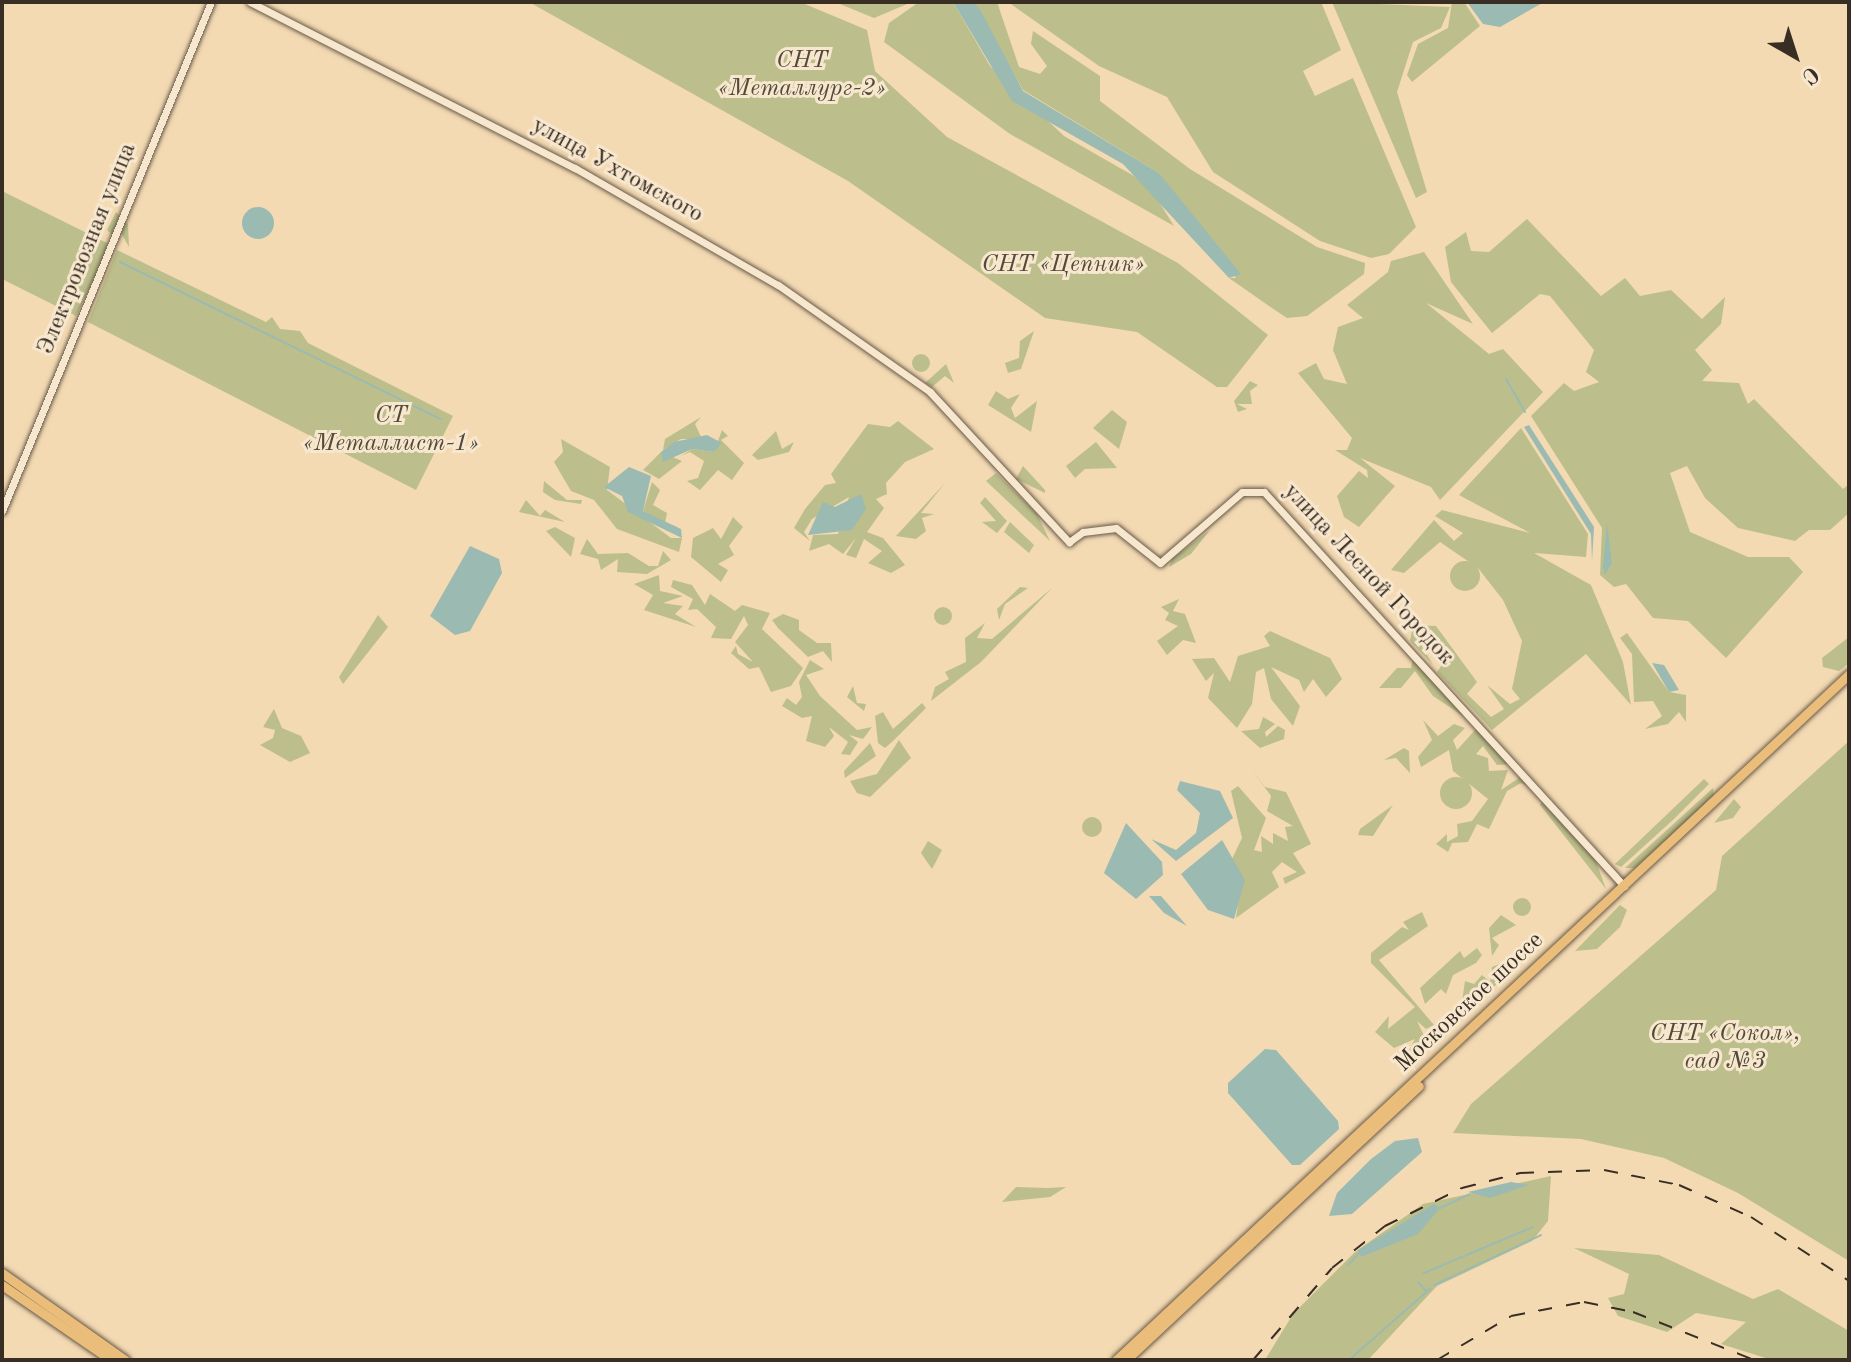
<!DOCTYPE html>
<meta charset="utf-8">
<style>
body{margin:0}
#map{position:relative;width:1851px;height:1362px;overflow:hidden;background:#f3dab3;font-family:"Old Standard TT",serif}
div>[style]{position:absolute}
.green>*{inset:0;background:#bcbf8b}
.round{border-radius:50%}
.water>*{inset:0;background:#9bbab1}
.stream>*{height:2px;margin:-1px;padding:0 1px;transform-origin:1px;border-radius:1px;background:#9bbab1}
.roads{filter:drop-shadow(0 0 2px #685948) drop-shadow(0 0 2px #685948)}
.tertiary>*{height:7px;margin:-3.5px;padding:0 3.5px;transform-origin:3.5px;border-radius:3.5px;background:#f7e7ce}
.primary>*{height:9px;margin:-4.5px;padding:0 4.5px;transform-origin:4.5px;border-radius:4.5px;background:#eabd7a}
.rail>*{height:2px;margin-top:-1px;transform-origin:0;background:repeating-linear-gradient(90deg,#392e24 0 14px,transparent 0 28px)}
span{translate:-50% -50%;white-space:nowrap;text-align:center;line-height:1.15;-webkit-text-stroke:6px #f7e7ce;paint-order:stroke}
.park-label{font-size:24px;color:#534b39;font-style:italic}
.street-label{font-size:24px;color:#392e24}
.frame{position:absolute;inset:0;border:4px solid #392e24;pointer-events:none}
.north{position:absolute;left:1755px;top:16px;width:80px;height:80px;-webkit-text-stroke:6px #f7e7ce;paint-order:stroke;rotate:141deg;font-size:22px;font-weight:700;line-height:32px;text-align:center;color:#392e24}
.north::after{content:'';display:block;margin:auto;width:28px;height:36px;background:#392e24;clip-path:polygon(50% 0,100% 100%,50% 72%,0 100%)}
</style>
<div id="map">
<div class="green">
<i style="clip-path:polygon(529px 2px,800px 2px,867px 30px,875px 71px,947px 137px,1178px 263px,1268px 335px,1227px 387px,1217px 387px,1137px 332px,1045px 318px,848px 181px)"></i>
<i style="clip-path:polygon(835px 2px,912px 2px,874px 18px)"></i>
<i style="clip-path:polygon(919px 2px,953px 2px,990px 66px,1064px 136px,1148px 184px,1174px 226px,1010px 134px,884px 42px,889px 23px)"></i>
<i style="clip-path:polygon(973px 2px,997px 2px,1019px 67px,1040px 74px,1047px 66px,1031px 44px,1033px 31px,1100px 76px,1100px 101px,1190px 169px,1317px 247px,1365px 263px,1364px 274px,1307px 316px,1287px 318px,1269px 306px,1229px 278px,1236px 278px,1159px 173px,1023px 90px)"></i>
<i style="clip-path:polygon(1008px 2px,1321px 2px,1341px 50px,1303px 71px,1315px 96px,1353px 78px,1416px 227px,1389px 254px,1371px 258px,1320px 241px,1213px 172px,1167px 97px,1099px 66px)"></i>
<i style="clip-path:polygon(1332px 2px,1450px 7px,1441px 28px,1413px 42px,1397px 92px,1427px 192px,1416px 198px)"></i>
<i style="clip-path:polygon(1452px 2px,1464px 2px,1480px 26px,1412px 82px,1407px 75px,1418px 44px,1448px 28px)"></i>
<i style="clip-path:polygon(2px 191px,111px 245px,76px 316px,2px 279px)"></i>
<i style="clip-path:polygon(116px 212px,128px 224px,129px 247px,120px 231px,113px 236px,107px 230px)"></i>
<i style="clip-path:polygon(1527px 219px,1601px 296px,1625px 278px,1640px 296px,1671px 290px,1702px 319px,1725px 297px,1721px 324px,1695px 350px,1712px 370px,1702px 381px,1739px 383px,1748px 404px,1754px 399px,1843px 489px,1849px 484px,1849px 513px,1830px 530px,1809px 530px,1795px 541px,1738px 528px,1705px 498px,1687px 466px,1670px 473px,1690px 532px,1748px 557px,1789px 557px,1803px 572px,1726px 658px,1688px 621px,1653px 618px,1626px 584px,1614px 587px,1600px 575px,1602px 528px,1531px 416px,1564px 383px,1574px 391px,1599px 382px,1586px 372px,1594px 350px,1550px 296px,1540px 294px,1492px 333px,1451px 282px,1445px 247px,1466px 232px,1471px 251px,1489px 252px)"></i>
<i style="clip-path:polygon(117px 250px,266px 322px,272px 317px,280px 329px,300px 331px,308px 343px,453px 416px,416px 490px,88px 322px)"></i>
<i style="clip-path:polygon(1424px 252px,1473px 324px,1426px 303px,1489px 354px,1503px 349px,1543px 392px,1440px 500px,1431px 487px,1360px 458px,1395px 486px,1359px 527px,1344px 517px,1337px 496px,1359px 471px,1368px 478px,1367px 470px,1335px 450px,1347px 450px,1352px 438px,1298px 373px,1316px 363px,1324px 379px,1347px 384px,1333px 350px,1338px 327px,1363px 318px,1347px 305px,1388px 272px,1391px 261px)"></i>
<i style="clip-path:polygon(1034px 331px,1021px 369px,1008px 373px,1005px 363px,1019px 358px,1020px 341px)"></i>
<i class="round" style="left:912px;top:354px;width:18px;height:18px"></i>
<i style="clip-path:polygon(946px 364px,954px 383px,945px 376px,932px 387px,925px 383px)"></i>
<i style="clip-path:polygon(1250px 381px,1258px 385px,1250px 391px,1252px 404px,1237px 404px,1247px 409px,1238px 412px,1234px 401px)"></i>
<i style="clip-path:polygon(996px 391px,1008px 399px,1020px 394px,1011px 408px,1015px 418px,1037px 401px,1031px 432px,988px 405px)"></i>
<i style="clip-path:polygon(1112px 410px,1127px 422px,1119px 449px,1093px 428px)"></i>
<i style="clip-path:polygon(701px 417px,695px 424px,702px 439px,681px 439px,663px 450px,665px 439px)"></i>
<i style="clip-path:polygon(898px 421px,934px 449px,905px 462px,886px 483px,887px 494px,876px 499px,884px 508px,867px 532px,883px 538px,905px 565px,891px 573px,868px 563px,882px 551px,864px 539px,856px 558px,846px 555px,856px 538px,843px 554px,829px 544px,809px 551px,813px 535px,838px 534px,849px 497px,812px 519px,804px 532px,810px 541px,794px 528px,805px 509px,825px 485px,836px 483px,831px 474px,868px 424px,890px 427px)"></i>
<i style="clip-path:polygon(1521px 428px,1588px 534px,1586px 557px,1534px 553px,1591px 585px,1623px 662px,1631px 705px,1586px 654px,1492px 730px,1437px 672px,1448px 656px,1431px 632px,1417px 638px,1433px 665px,1410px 641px,1413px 625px,1436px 626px,1477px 682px,1467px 694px,1491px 717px,1504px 709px,1487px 685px,1510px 704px,1520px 699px,1512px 689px,1522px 641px,1503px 600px,1478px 568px,1440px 542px,1404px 573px,1391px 570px,1434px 520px,1454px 541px,1463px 533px,1435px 516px,1442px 510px,1530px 533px,1459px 495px)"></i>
<i style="clip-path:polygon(722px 430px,728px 436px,721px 440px,744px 463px,732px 480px,718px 470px,700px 490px,687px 481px,698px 478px,704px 461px,690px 452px,681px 456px,692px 449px,714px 452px)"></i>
<i style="clip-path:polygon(776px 431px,782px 449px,794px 442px,789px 452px,758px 460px,752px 455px)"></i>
<i style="clip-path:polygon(561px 439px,610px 467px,607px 490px,671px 538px,682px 538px,679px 552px,617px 529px,594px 500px,571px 491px,554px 462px,563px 452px)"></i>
<i style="clip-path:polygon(1096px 442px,1117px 468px,1085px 469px,1075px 478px,1066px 466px)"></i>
<i style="clip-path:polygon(661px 452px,682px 461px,659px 479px,643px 470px)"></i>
<i style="clip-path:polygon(1023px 466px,1045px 490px,1045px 493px,1016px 479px)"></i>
<i style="clip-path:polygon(996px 473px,1037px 514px,1050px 541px,986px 481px)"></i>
<i style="clip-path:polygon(544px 481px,567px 500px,582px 500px,581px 504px,555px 500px,543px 492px)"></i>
<i style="clip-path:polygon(652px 482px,660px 490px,653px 505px,667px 513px,665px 523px,643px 511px)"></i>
<i style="clip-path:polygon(945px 483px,921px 513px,934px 514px,922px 518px,926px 531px,916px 539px,896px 536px)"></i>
<i style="clip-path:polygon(985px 497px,1007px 521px,997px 533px,982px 522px,996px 521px,980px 503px)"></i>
<i style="clip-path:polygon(526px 500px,540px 516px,545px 510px,565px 522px,519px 512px)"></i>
<i style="clip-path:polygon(733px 517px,743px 527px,729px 546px,734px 555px,718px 564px,728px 570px,721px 582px,691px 557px,693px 538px,713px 528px,721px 539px)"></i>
<i style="clip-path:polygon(1010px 522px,1034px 545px,1029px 553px,1004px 532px)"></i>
<i style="clip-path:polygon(555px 527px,575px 538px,571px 557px,546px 531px)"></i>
<i style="clip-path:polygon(1210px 530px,1191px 554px,1169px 567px,1172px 559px)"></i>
<i style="clip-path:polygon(587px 539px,598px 554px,628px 553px,649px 566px,658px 566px,663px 551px,671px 560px,647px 574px,617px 572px,618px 559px,601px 570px,598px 559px,580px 554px)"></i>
<i class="round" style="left:1450px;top:561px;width:30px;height:30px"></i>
<i style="clip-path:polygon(659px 575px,660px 591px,683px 596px,663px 603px,683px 606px,675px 614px,696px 627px,644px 610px,653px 595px,634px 584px)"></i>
<i style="clip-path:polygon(673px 580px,692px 585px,705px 605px,710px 594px,735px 611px,742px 605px,770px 613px,762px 629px,803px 668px,791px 686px,771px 692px,759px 667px,749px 669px,731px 653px,736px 646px,738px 654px,753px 662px,735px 642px,748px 625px,744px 616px,731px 639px,711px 638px,716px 627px,697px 609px,688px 610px,693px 599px,671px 587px)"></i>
<i style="clip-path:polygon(1020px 587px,1028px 588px,1005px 604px,999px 620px,997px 609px)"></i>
<i style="clip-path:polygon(1052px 588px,981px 662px,931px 701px,935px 687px,949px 679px,945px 672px,966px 662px,965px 638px,985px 623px,977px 638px,992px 639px)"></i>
<i style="clip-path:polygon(1179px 599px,1173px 611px,1185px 614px,1196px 643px,1183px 640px,1167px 655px,1157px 641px,1178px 626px,1165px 620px,1169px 613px,1161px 607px)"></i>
<i class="round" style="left:934px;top:607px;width:18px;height:18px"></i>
<i style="clip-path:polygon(783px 614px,799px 620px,799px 630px,817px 643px,831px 643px,832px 662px,823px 651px,808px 657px,778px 628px,772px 620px)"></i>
<i style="clip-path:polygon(378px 615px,388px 627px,343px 684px,339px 677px)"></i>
<i style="clip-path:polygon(1270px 631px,1330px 658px,1342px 679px,1326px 697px,1313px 679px,1304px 692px,1299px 680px,1271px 667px,1300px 706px,1293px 726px,1271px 699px,1264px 668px,1256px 672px,1252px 704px,1237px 728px,1208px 698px,1214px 673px,1206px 681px,1192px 659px,1214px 658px,1230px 682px,1238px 656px,1270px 646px,1264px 636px)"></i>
<i style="clip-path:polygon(1627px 633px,1669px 692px,1686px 695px,1686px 722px,1679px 712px,1668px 724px,1645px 729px,1662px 716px,1653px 701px,1634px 702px,1632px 654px,1620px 638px)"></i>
<i style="clip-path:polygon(1849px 637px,1849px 663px,1839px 671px,1823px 667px,1822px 658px)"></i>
<i style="clip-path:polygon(1413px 658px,1466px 718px,1433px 696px,1415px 671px,1401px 688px,1379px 688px,1397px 668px,1411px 668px)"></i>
<i style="clip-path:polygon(810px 660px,824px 669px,806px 675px,820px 696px,857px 730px,872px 727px,863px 739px,849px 735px,858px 742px,850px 755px,841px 754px,848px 742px,829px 727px,834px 736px,825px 747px,806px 741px,812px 716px,802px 718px,782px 706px,787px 698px,796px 705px,802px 697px,799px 682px)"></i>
<i style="clip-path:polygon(853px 686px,857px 703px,866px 704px,864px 711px,847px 697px)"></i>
<i style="clip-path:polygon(922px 703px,926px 708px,893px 741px,885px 748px,878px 743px,875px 716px,883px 712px,893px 729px)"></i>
<i style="clip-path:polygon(274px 709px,282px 728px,301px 736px,310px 753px,290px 762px,260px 745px,273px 738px,275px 730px,263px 727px)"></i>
<i style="clip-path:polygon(1263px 717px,1275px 724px,1265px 732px,1266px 737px,1278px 726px,1285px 730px,1284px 739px,1260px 748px,1241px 731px,1259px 729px)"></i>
<i style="clip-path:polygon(1423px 720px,1438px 736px,1454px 724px,1465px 728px,1453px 740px,1457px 750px,1477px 728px,1511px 764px,1497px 765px,1483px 746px,1476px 754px,1488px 758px,1489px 771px,1508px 770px,1501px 790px,1519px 778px,1532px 788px,1521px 783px,1507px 791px,1489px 829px,1477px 824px,1468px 842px,1452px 843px,1448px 852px,1436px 844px,1447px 834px,1447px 842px,1458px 836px,1457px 824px,1472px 821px,1488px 799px,1453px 771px,1449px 750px,1421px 767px,1418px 757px,1432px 740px)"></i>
<i style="clip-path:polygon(899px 740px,911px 758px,870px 797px,857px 793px,850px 781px,877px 774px)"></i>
<i style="clip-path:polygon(1849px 741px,1849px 1261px,1738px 1193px,1664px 1158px,1581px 1139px,1453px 1133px,1471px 1104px,1716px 890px,1722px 856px)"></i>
<i style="clip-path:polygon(870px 743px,876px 756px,845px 778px,844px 771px)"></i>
<i style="clip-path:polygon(1404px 748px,1409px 751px,1410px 773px,1396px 758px,1384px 760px)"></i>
<i style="clip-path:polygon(1250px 767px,1265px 787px,1286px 792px,1311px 844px,1293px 853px,1306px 873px,1285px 884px,1283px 878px,1297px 872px,1282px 862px,1272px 872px,1279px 887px,1236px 918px,1242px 878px,1232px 859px,1242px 838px,1231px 791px,1238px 786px,1266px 818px,1254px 850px,1262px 852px,1261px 836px,1273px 844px,1273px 833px,1288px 841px,1285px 827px,1293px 826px,1267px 811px,1271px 796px)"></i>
<i class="round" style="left:1440px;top:777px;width:32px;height:32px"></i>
<i style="clip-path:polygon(1704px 779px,1709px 784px,1674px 819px,1621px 867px,1615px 864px)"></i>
<i style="clip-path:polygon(1713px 788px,1714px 797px,1635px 868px,1625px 868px)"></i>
<i style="clip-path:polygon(1734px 799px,1741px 807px,1733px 818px,1714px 823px)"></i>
<i style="clip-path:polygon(1543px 800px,1594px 856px,1606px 889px,1540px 805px)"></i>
<i style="clip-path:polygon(1393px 805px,1373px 836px,1358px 835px,1360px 829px)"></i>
<i class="round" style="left:1082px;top:817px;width:20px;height:20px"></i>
<i style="clip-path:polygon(928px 841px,942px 850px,932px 869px,921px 853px)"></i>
<i class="round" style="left:1513px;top:898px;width:18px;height:18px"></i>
<i style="clip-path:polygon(1620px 905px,1627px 910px,1620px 927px,1597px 949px,1575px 951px)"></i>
<i style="clip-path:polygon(1422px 912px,1428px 926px,1379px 960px,1434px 1025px,1426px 1029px,1417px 1021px,1428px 1044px,1402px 1062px,1415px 1039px,1394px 1048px,1375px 1032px,1389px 1016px,1388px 1029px,1415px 1007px,1371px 963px,1371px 953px,1402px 927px,1409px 930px,1403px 922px)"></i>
<i style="clip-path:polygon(1501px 915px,1516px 925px,1492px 938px,1499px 945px,1492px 956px,1489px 928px)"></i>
<i style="clip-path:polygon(1477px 948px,1482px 955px,1476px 963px,1453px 975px,1446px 994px,1441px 989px,1425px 1004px,1420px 988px,1460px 951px,1464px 958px)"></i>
<i style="clip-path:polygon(1523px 954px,1494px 987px,1472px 996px,1468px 1011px,1461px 1009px,1465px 981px,1474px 984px,1482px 975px,1490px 982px,1492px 967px)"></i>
<i style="clip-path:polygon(1551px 1176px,1548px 1221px,1532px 1241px,1437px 1286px,1368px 1360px,1265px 1360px,1293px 1314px,1355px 1252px,1423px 1204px)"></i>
<i style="clip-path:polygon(1016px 1187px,1048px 1188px,1066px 1187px,1050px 1197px,1002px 1202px)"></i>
<i style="clip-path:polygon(1574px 1248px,1659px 1255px,1753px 1299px,1778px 1289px,1849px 1331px,1849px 1358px,1772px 1360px,1721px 1344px,1746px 1322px,1696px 1313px,1667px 1332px,1618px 1316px,1608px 1298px,1624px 1294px,1629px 1274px)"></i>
</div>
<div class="water">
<i style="clip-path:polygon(953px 2px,973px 2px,981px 11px,1023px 91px,1159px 173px,1241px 274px,1229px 278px,1123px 164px,1012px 101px)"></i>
<i style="clip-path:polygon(1467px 2px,1512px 3px,1544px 2px,1500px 27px,1483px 24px)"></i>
<i class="round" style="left:242px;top:207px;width:32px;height:32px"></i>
<i style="clip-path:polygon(1529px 425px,1594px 527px,1592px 561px,1591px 534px,1524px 427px)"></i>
<i style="clip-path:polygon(707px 435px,722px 443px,714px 452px,692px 449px,663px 462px,661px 452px,674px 442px)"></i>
<i style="clip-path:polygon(629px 467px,651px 476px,643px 511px,681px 529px,682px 538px,628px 512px,622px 496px,604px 487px)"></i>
<i style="clip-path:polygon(861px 494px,866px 509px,852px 530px,808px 535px,823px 502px,835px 507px)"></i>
<i style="clip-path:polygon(1607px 523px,1612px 563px,1605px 575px,1603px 567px)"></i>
<i style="clip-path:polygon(470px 546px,499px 559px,502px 573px,470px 631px,455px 635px,430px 616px)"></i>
<i style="clip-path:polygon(1652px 663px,1664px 665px,1679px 690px,1669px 692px)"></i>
<i style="clip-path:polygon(1180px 781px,1220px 791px,1233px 818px,1176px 861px,1151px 839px,1176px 850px,1196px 833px,1200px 813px,1177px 790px)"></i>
<i style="clip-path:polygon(1126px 823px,1162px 862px,1163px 875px,1136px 899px,1104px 873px)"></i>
<i style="clip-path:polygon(1222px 840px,1245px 880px,1234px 919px,1208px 910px,1181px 874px)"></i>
<i style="clip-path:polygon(1149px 896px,1161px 896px,1187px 926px,1164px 913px)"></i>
<i style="clip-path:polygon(1265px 1049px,1276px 1050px,1338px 1121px,1339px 1129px,1300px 1165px,1292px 1165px,1228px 1093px,1228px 1083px)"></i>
<i style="clip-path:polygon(1418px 1138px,1422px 1152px,1352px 1214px,1329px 1216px,1337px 1193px,1371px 1159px,1395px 1141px)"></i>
<i style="clip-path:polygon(1511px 1182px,1529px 1185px,1490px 1198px,1468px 1192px)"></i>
<i style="clip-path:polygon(1434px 1204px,1440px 1208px,1418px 1234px,1361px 1257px,1358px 1250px)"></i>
</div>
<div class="stream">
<i style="left:120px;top:262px;width:357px;rotate:26.1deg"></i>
<i style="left:1506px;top:379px;width:38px;rotate:60deg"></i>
<i style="left:1440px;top:1208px;width:33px;rotate:-25deg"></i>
<i style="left:1348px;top:1265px;width:16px;rotate:-47deg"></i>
<i style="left:1424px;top:1273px;width:118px;rotate:-22.9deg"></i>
<i style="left:1418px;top:1282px;width:12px;rotate:48deg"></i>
<i style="left:1434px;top:1285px;width:118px;rotate:-25deg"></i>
<i style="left:1349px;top:1360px;width:109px;rotate:-41.3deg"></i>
</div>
<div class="roads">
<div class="tertiary">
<i style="left:250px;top:2px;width:365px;rotate:27.1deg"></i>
<i style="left:575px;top:168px;width:234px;rotate:30deg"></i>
<i style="left:778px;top:285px;width:186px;rotate:35.1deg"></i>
<i style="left:930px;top:392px;width:205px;rotate:47.2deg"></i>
<i style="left:1069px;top:542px;width:17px;rotate:-36deg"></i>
<i style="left:1083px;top:532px;width:33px;rotate:-7deg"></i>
<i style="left:1116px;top:528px;width:56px;rotate:38.5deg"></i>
<i style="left:1160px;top:563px;width:108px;rotate:-40.9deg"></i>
<i style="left:1242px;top:492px;width:22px"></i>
<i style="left:1264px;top:492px;width:534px;rotate:47.58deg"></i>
<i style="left:2px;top:511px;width:550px;rotate:-67.68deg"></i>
</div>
<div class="primary">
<i style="left:2px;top:1273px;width:151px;rotate:35.3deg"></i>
<i style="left:2px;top:1285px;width:132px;rotate:34.5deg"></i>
<i style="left:1116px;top:1360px;width:1004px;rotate:-43.1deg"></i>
<i style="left:1126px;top:1360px;width:401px;rotate:-43.1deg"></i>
</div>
</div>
<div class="rail">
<i style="left:1253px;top:1360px;width:121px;rotate:-49.3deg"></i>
<i style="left:1332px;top:1268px;width:68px;rotate:-38.4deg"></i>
<i style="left:1385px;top:1226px;width:86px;rotate:-26.3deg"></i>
<i style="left:1462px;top:1188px;width:60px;rotate:-14.5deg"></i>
<i style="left:1520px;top:1173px;width:84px;rotate:-2deg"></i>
<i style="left:1604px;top:1170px;width:76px;rotate:11.3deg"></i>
<i style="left:1679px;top:1185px;width:79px;rotate:24deg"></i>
<i style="left:1751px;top:1217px;width:117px;rotate:33.1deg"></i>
<i style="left:1437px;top:1360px;width:86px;rotate:-30.7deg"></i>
<i style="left:1511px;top:1316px;width:74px;rotate:-10.9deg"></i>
<i style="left:1584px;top:1302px;width:50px;rotate:11.5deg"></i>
<i style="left:1633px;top:1312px;width:130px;rotate:21.6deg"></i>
</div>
<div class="park-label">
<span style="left:802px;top:76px">СНТ<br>«Металлург-2»</span>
<span style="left:1063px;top:266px">СНТ «Цепник»</span>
<span style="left:391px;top:431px">СТ<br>«Металлист-1»</span>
<span style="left:1725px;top:1049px">СНТ «Сокол»,<br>сад №3</span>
</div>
<div class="street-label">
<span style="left:617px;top:171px;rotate:29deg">улица Ухтомского</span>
<span style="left:88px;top:249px;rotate:-68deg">Электровозная улица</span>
<span style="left:1368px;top:575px;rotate:47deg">улица Лесной Городок</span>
<span style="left:1470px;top:1003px;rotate:-43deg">Московское шоссе</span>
</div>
<div class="frame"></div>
<div class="north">С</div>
</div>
